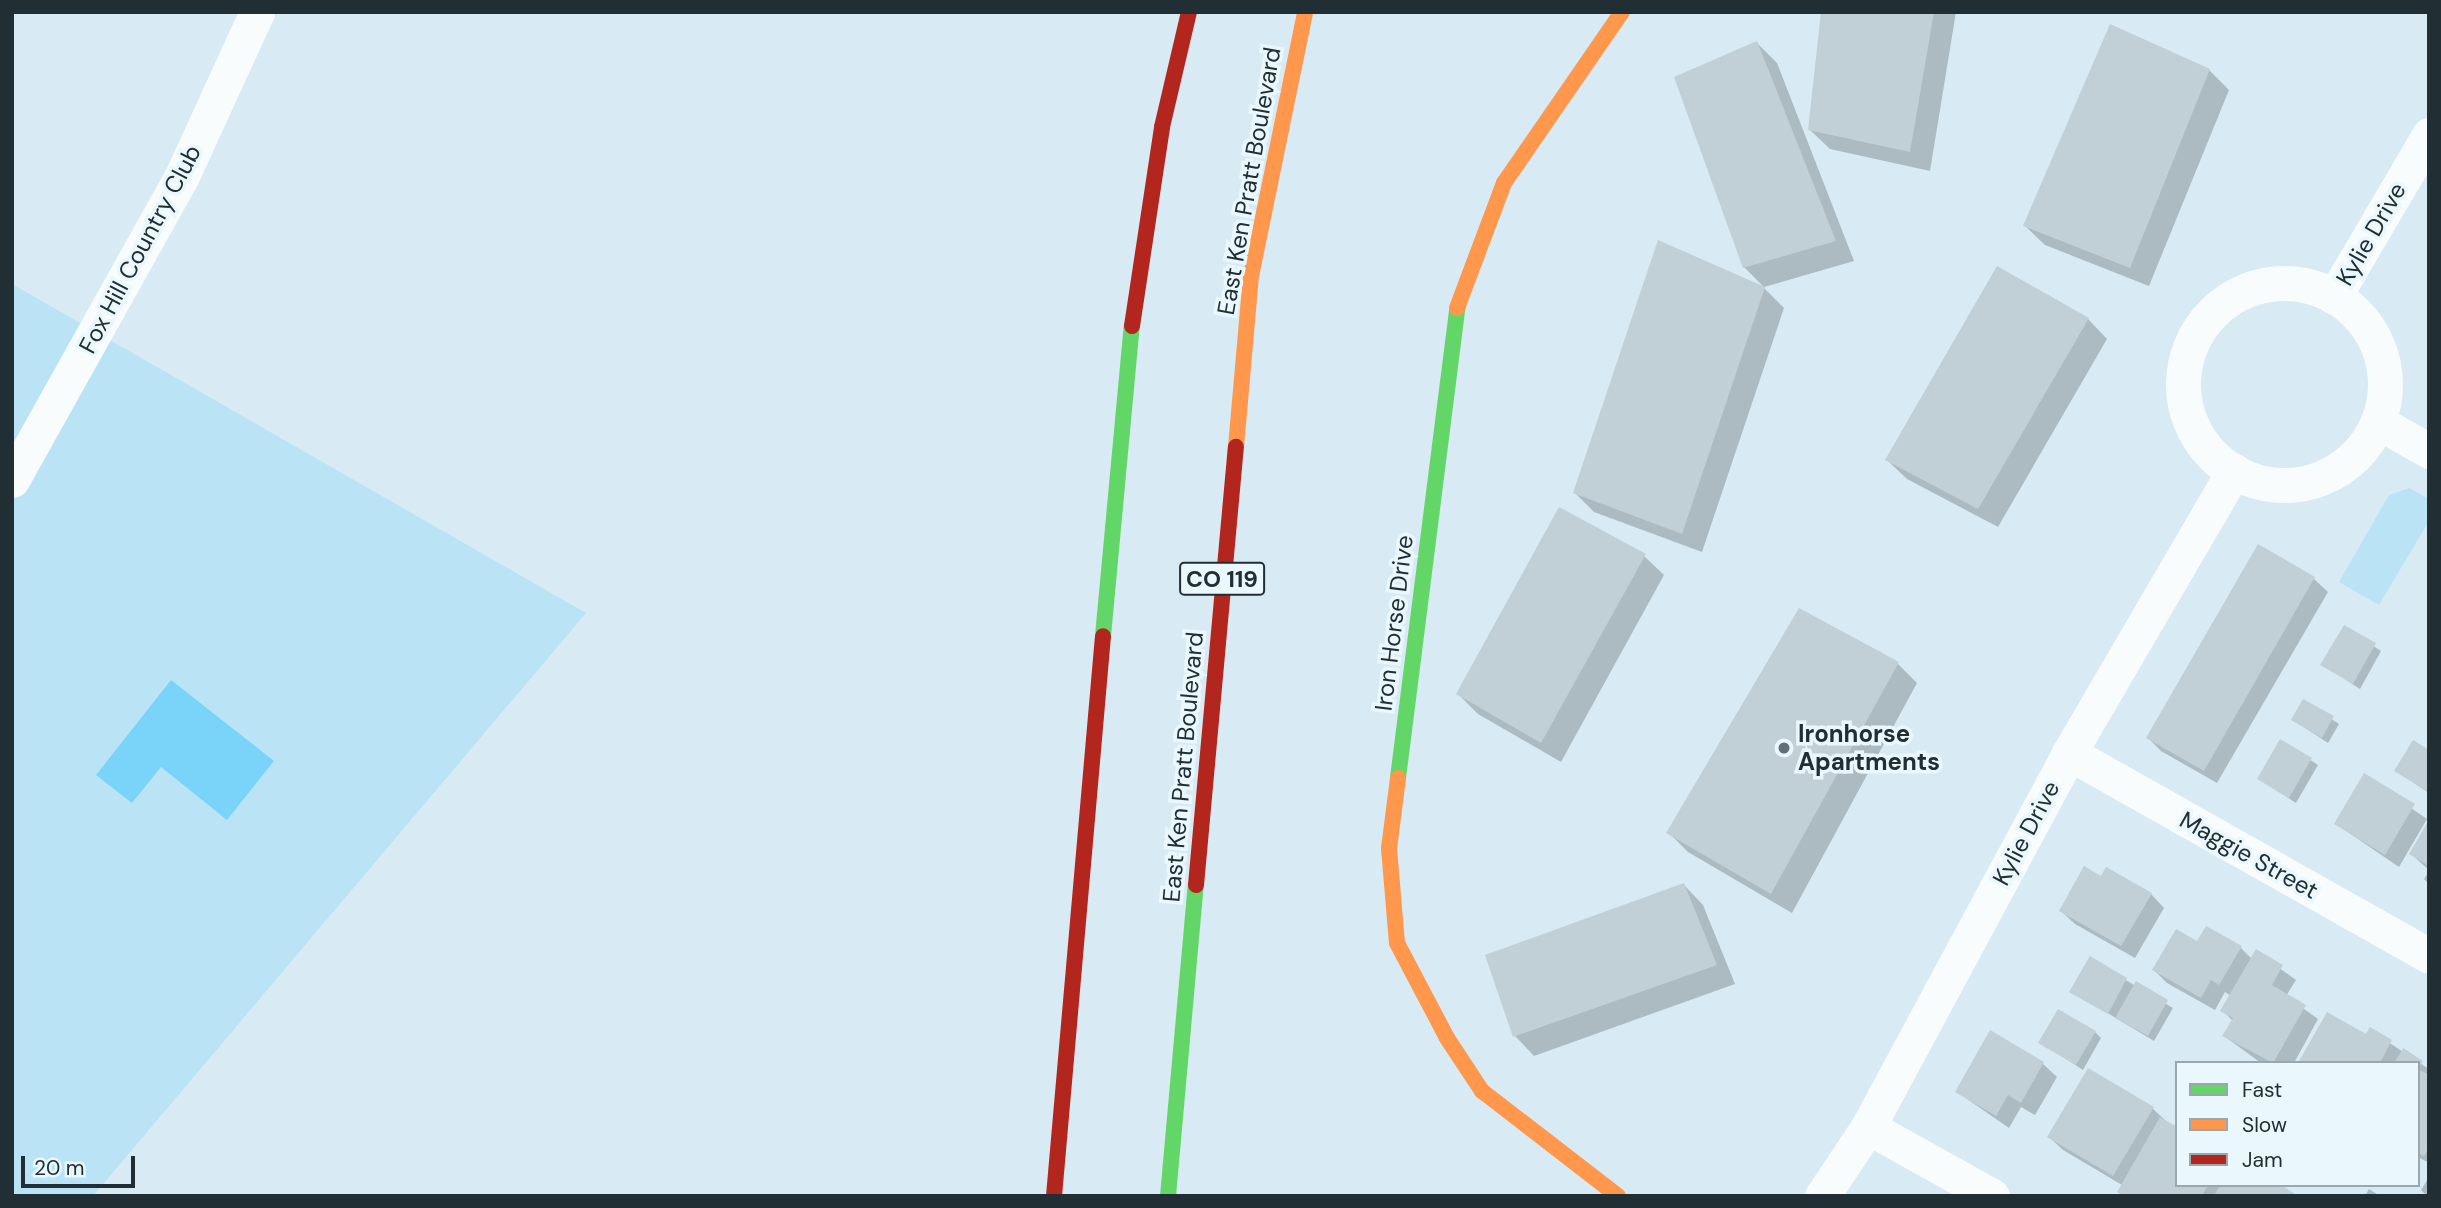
<!DOCTYPE html>
<style>
body{margin:0}
#map{position:relative;width:2441px;height:1208px;overflow:hidden;background:#d8eaf3;font-family:"DM Sans",sans-serif}
div>[style]{position:absolute}
.green>*{inset:0;background:#bbe3f6}
.water>*{inset:0;background:#7ad4f9}
.shadow>*{inset:0;background:#0003}
.building>*{inset:0;background:#c1cfd6}
.street>*{height:35px;margin:-17.5px;padding:0 17.5px;transform-origin:17.5px;border-radius:17.5px;background:#f9fcfd}
.street>.ring{margin:-17.5px;padding:0;box-sizing:content-box;background:none;border:35px solid #f9fcfd;border-radius:50%}
.fast>*{height:16px;margin:-8px;padding:0 8px;transform-origin:8px;border-radius:8px;background:#63d668}
.slow>*{height:16px;margin:-8px;padding:0 8px;transform-origin:8px;border-radius:8px;background:#ff974d}
.jam>*{height:16px;margin:-8px;padding:0 8px;transform-origin:8px;border-radius:8px;background:#b3261e}
.dots>*{width:19px;height:19px;translate:-50% -50%;box-sizing:border-box;border:4px solid #eaf8fe;border-radius:50%}
span{translate:-50% -50%;white-space:nowrap;text-align:center;line-height:1.15;-webkit-text-stroke:7px #eaf8fe;paint-order:stroke}
.shield-label span{padding:2px 5px;background:#eaf8fe;border:2px solid;border-radius:5px;-webkit-text-stroke-width:0}
.shield-label{font-size:23px;color:#212e34;font-weight:700}
.street-label{font-size:24px;color:#212e34}
.poi-label{font-size:24px;color:#212e34;font-weight:700}
.left{translate:0 -50%;text-align:left}
.frame{position:absolute;inset:0;border:14px solid #212e34;pointer-events:none}
.legend{position:absolute;left:2175px;top:1061px;width:245px;height:126px;box-sizing:border-box;background:#eaf8fe;border:2px solid #9aa7ad;margin:0;padding:9px 12px;list-style:none;font-size:21px;color:#212e34}
.legend li{display:flex;align-items:center;gap:14px;height:35px}
.legend b{width:35px;border:2px solid #9aa7ad}
.scale{position:absolute;left:21px;top:1156px;width:114px;height:32px;box-sizing:border-box;border:4px solid #212e34;border-top:0;padding-left:9px;font-size:21px;line-height:24px;white-space:nowrap;color:#212e34;-webkit-text-stroke:5px #eaf8fe;paint-order:stroke}
</style>
<div id="map">
<div class="green">
<i style="clip-path:polygon(12px 284px,586px 613px,93px 1196px,12px 1196px)"></i>
<i style="clip-path:polygon(2409px 488px,2429px 499px,2429px 521px,2379px 605px,2339px 582px,2389px 495px)"></i>
</div>
<div class="water">
<i style="clip-path:polygon(171px 680px,274px 761px,227px 820px,161px 767px,132px 803px,96px 775px)"></i>
</div>
<div class="shadow">
<i style="clip-path:polygon(1823px 12px,1956px 12px,1930px 171px,1830px 149px,1810px 130px)"></i>
<i style="clip-path:polygon(1757px 43px,1777px 63px,1854px 261px,1764px 287px,1744px 267px)"></i>
<i style="clip-path:polygon(2209px 70px,2229px 90px,2149px 286px,2045px 245px,2025px 226px)"></i>
<i style="clip-path:polygon(1764px 288px,1784px 308px,1702px 552px,1594px 512px,1575px 493px)"></i>
<i style="clip-path:polygon(2088px 319px,2107px 339px,1998px 527px,1907px 479px,1887px 460px)"></i>
<i style="clip-path:polygon(2258px 547px,2314px 579px,2328px 592px,2217px 783px,2161px 751px,2148px 738px)"></i>
<i style="clip-path:polygon(1644px 556px,1664px 575px,1561px 762px,1478px 714px,1458px 694px)"></i>
<i style="clip-path:polygon(2344px 627px,2381px 651px,2360px 689px,2323px 665px)"></i>
<i style="clip-path:polygon(1898px 664px,1917px 683px,1792px 913px,1688px 852px,1668px 832px)"></i>
<i style="clip-path:polygon(2304px 701px,2339px 724px,2328px 743px,2293px 720px)"></i>
<i style="clip-path:polygon(2281px 741px,2318px 765px,2296px 803px,2259px 779px)"></i>
<i style="clip-path:polygon(2429px 752px,2429px 793px,2396px 771px)"></i>
<i style="clip-path:polygon(2364px 776px,2427px 819px,2399px 867px,2336px 824px)"></i>
<i style="clip-path:polygon(2429px 824px,2429px 870px,2411px 854px)"></i>
<i style="clip-path:polygon(2429px 871px,2429px 884px,2424px 879px)"></i>
<i style="clip-path:polygon(2102px 878px,2151px 894px,2164px 908px,2135px 958px,2075px 924px,2061px 911px)"></i>
<i style="clip-path:polygon(1684px 885px,1703px 905px,1735px 984px,1534px 1056px,1515px 1036px,1487px 956px)"></i>
<i style="clip-path:polygon(2198px 944px,2241px 948px,2252px 959px,2257px 952px,2296px 980px,2286px 996px,2318px 1019px,2294px 1063px,2261px 1063px,2224px 1036px,2233px 1021px,2223px 1011px,2231px 996px,2225px 992px,2215px 1010px,2167px 983px,2154px 970px)"></i>
<i style="clip-path:polygon(2090px 959px,2173px 1008px,2154px 1041px,2071px 991px)"></i>
<i style="clip-path:polygon(2370px 1030px,2429px 1069px,2429px 1163px,2418px 1157px,2418px 1063px,2300px 1063px,2367px 1036px)"></i>
<i style="clip-path:polygon(2095px 1032px,2101px 1038px,2083px 1070px,2040px 1042px)"></i>
<i style="clip-path:polygon(1991px 1033px,2043px 1064px,2057px 1077px,2035px 1115px,2021px 1107px,2009px 1128px,1957px 1092px)"></i>
<i style="clip-path:polygon(2152px 1108px,2166px 1121px,2177px 1185px,2278px 1185px,2295px 1196px,2123px 1196px,2119px 1191px,2122px 1185px,2063px 1150px,2049px 1137px)"></i>
<i style="clip-path:polygon(2429px 1177px,2429px 1196px,2427px 1196px,2421px 1190px)"></i>
<i style="clip-path:polygon(2369px 1189px,2380px 1196px,2365px 1196px)"></i>
</div>
<div class="building">
<i style="clip-path:polygon(1821px 12px,1934px 12px,1910px 152px,1808px 130px)"></i>
<i style="clip-path:polygon(2110px 24px,2210px 69px,2130px 268px,2023px 226px)"></i>
<i style="clip-path:polygon(1757px 41px,1836px 241px,1743px 268px,1674px 77px)"></i>
<i style="clip-path:polygon(1658px 240px,1765px 287px,1682px 534px,1573px 493px)"></i>
<i style="clip-path:polygon(1997px 266px,2089px 318px,1978px 509px,1885px 460px)"></i>
<i style="clip-path:polygon(1559px 507px,1646px 554px,1541px 743px,1456px 694px)"></i>
<i style="clip-path:polygon(2258px 544px,2315px 577px,2204px 771px,2146px 738px)"></i>
<i style="clip-path:polygon(1799px 608px,1899px 662px,1771px 894px,1666px 833px)"></i>
<i style="clip-path:polygon(2344px 625px,2376px 643px,2353px 684px,2320px 665px)"></i>
<i style="clip-path:polygon(2303px 699px,2334px 716px,2322px 738px,2291px 720px)"></i>
<i style="clip-path:polygon(2280px 739px,2312px 758px,2289px 798px,2257px 779px)"></i>
<i style="clip-path:polygon(2413px 740px,2429px 750px,2429px 792px,2394px 771px)"></i>
<i style="clip-path:polygon(2364px 773px,2415px 804px,2385px 855px,2334px 824px)"></i>
<i style="clip-path:polygon(2429px 820px,2429px 866px,2409px 854px)"></i>
<i style="clip-path:polygon(2084px 866px,2101px 876px,2106px 867px,2152px 893px,2121px 946px,2059px 911px)"></i>
<i style="clip-path:polygon(1684px 883px,1717px 965px,1513px 1037px,1485px 955px)"></i>
<i style="clip-path:polygon(2206px 926px,2242px 946px,2219px 985px,2211px 980px,2201px 998px,2152px 970px,2176px 929px,2197px 941px)"></i>
<i style="clip-path:polygon(2256px 949px,2283px 965px,2272px 985px,2306px 1005px,2273px 1063px,2222px 1036px,2233px 1018px,2220px 1011px)"></i>
<i style="clip-path:polygon(2090px 956px,2127px 978px,2108px 1014px,2069px 992px)"></i>
<i style="clip-path:polygon(2136px 981px,2168px 1000px,2148px 1036px,2115px 1018px)"></i>
<i style="clip-path:polygon(2058px 1009px,2096px 1031px,2076px 1065px,2038px 1043px)"></i>
<i style="clip-path:polygon(2327px 1012px,2366px 1034px,2370px 1027px,2392px 1040px,2380px 1063px,2298px 1063px)"></i>
<i style="clip-path:polygon(1990px 1030px,2044px 1062px,2021px 1103px,2008px 1095px,1996px 1116px,1955px 1092px)"></i>
<i style="clip-path:polygon(2403px 1048px,2423px 1061px,2418px 1069px,2418px 1063px,2394px 1063px)"></i>
<i style="clip-path:polygon(2088px 1068px,2154px 1107px,2113px 1176px,2047px 1137px)"></i>
<i style="clip-path:polygon(2418px 1069px,2429px 1075px,2429px 1147px,2424px 1156px,2418px 1153px)"></i>
<i style="clip-path:polygon(2160px 1117px,2177px 1127px,2177px 1185px,2208px 1185px,2202px 1196px,2124px 1196px,2117px 1192px)"></i>
<i style="clip-path:polygon(2220px 1185px,2281px 1185px,2298px 1196px,2214px 1196px)"></i>
</div>
<div class="street">
<i class="ring" style="left:2183px;top:283px;width:167px;height:167px"></i>
<i style="left:2334px;top:297px;width:188px;rotate:-59.6deg"></i>
<i style="left:2378px;top:422px;width:59px;rotate:29.6deg"></i>
<i style="left:12px;top:480px;width:346px;rotate:-60.8deg"></i>
<i style="left:181px;top:178px;width:183px;rotate:-65.4deg"></i>
<i style="left:2069px;top:753px;width:413px;rotate:29.4deg"></i>
<i style="left:1868px;top:1127px;width:142px;rotate:29.1deg"></i>
<i style="left:1822px;top:1196px;width:83px;rotate:-56.3deg"></i>
<i style="left:1868px;top:1127px;width:425px;rotate:-61.7deg"></i>
<i style="left:2069px;top:753px;width:327px;rotate:-59.7deg"></i>
</div>
<div class="fast">
<i style="left:1103px;top:636px;width:311px;rotate:-84.7deg"></i>
<i style="left:1398px;top:778px;width:474px;rotate:-82.8deg"></i>
<i style="left:1168px;top:1196px;width:312px;rotate:-84.9deg"></i>
</div>
<div class="slow">
<i style="left:1457px;top:308px;width:134px;rotate:-69.4deg"></i>
<i style="left:1504px;top:183px;width:208px;rotate:-55.4deg"></i>
<i style="left:1236px;top:447px;width:172px;rotate:-85deg"></i>
<i style="left:1251px;top:276px;width:269px;rotate:-78.4deg"></i>
<i style="left:1398px;top:778px;width:71px;rotate:97.3deg"></i>
<i style="left:1389px;top:848px;width:95px;rotate:85.2deg"></i>
<i style="left:1397px;top:943px;width:107px;rotate:62.2deg"></i>
<i style="left:1447px;top:1038px;width:64px;rotate:56.6deg"></i>
<i style="left:1482px;top:1091px;width:172px;rotate:37.7deg"></i>
</div>
<div class="jam">
<i style="left:1132px;top:326px;width:201px;rotate:-81.4deg"></i>
<i style="left:1162px;top:127px;width:118px;rotate:-76.8deg"></i>
<i style="left:1196px;top:885px;width:440px;rotate:-84.8deg"></i>
<i style="left:1054px;top:1196px;width:562px;rotate:-85deg"></i>
</div>
<div class="dots">
<i style="left:1784px;top:748px;background:#617077"></i>
</div>
<div class="shield-label">
<span style="left:1222px;top:579px">CO 119</span>
</div>
<div class="street-label">
<span style="left:1249px;top:181px;rotate:-80deg">East Ken Pratt Boulevard</span>
<span style="left:2371px;top:234px;rotate:-60deg">Kylie Drive</span>
<span style="left:140px;top:249px;rotate:-62deg">Fox Hill Country Club</span>
<span style="left:1394px;top:623px;rotate:-83deg">Iron Horse Drive</span>
<span style="left:1183px;top:767px;rotate:-85deg">East Ken Pratt Boulevard</span>
<span style="left:2026px;top:833px;rotate:-62deg">Kylie Drive</span>
<span style="left:2249px;top:855px;rotate:29deg">Maggie Street</span>
</div>
<div class="poi-label">
<span class="left" style="left:1798px;top:748px">Ironhorse<br>Apartments</span>
</div>
<div class="frame"></div>
<ul class="legend">
<li><b style="height:9px;background:#63d668"></b>Fast</li>
<li><b style="height:9px;background:#ff974d"></b>Slow</li>
<li><b style="height:9px;background:#b3261e"></b>Jam</li>
</ul>
<div class="scale">20 m</div>
</div>
